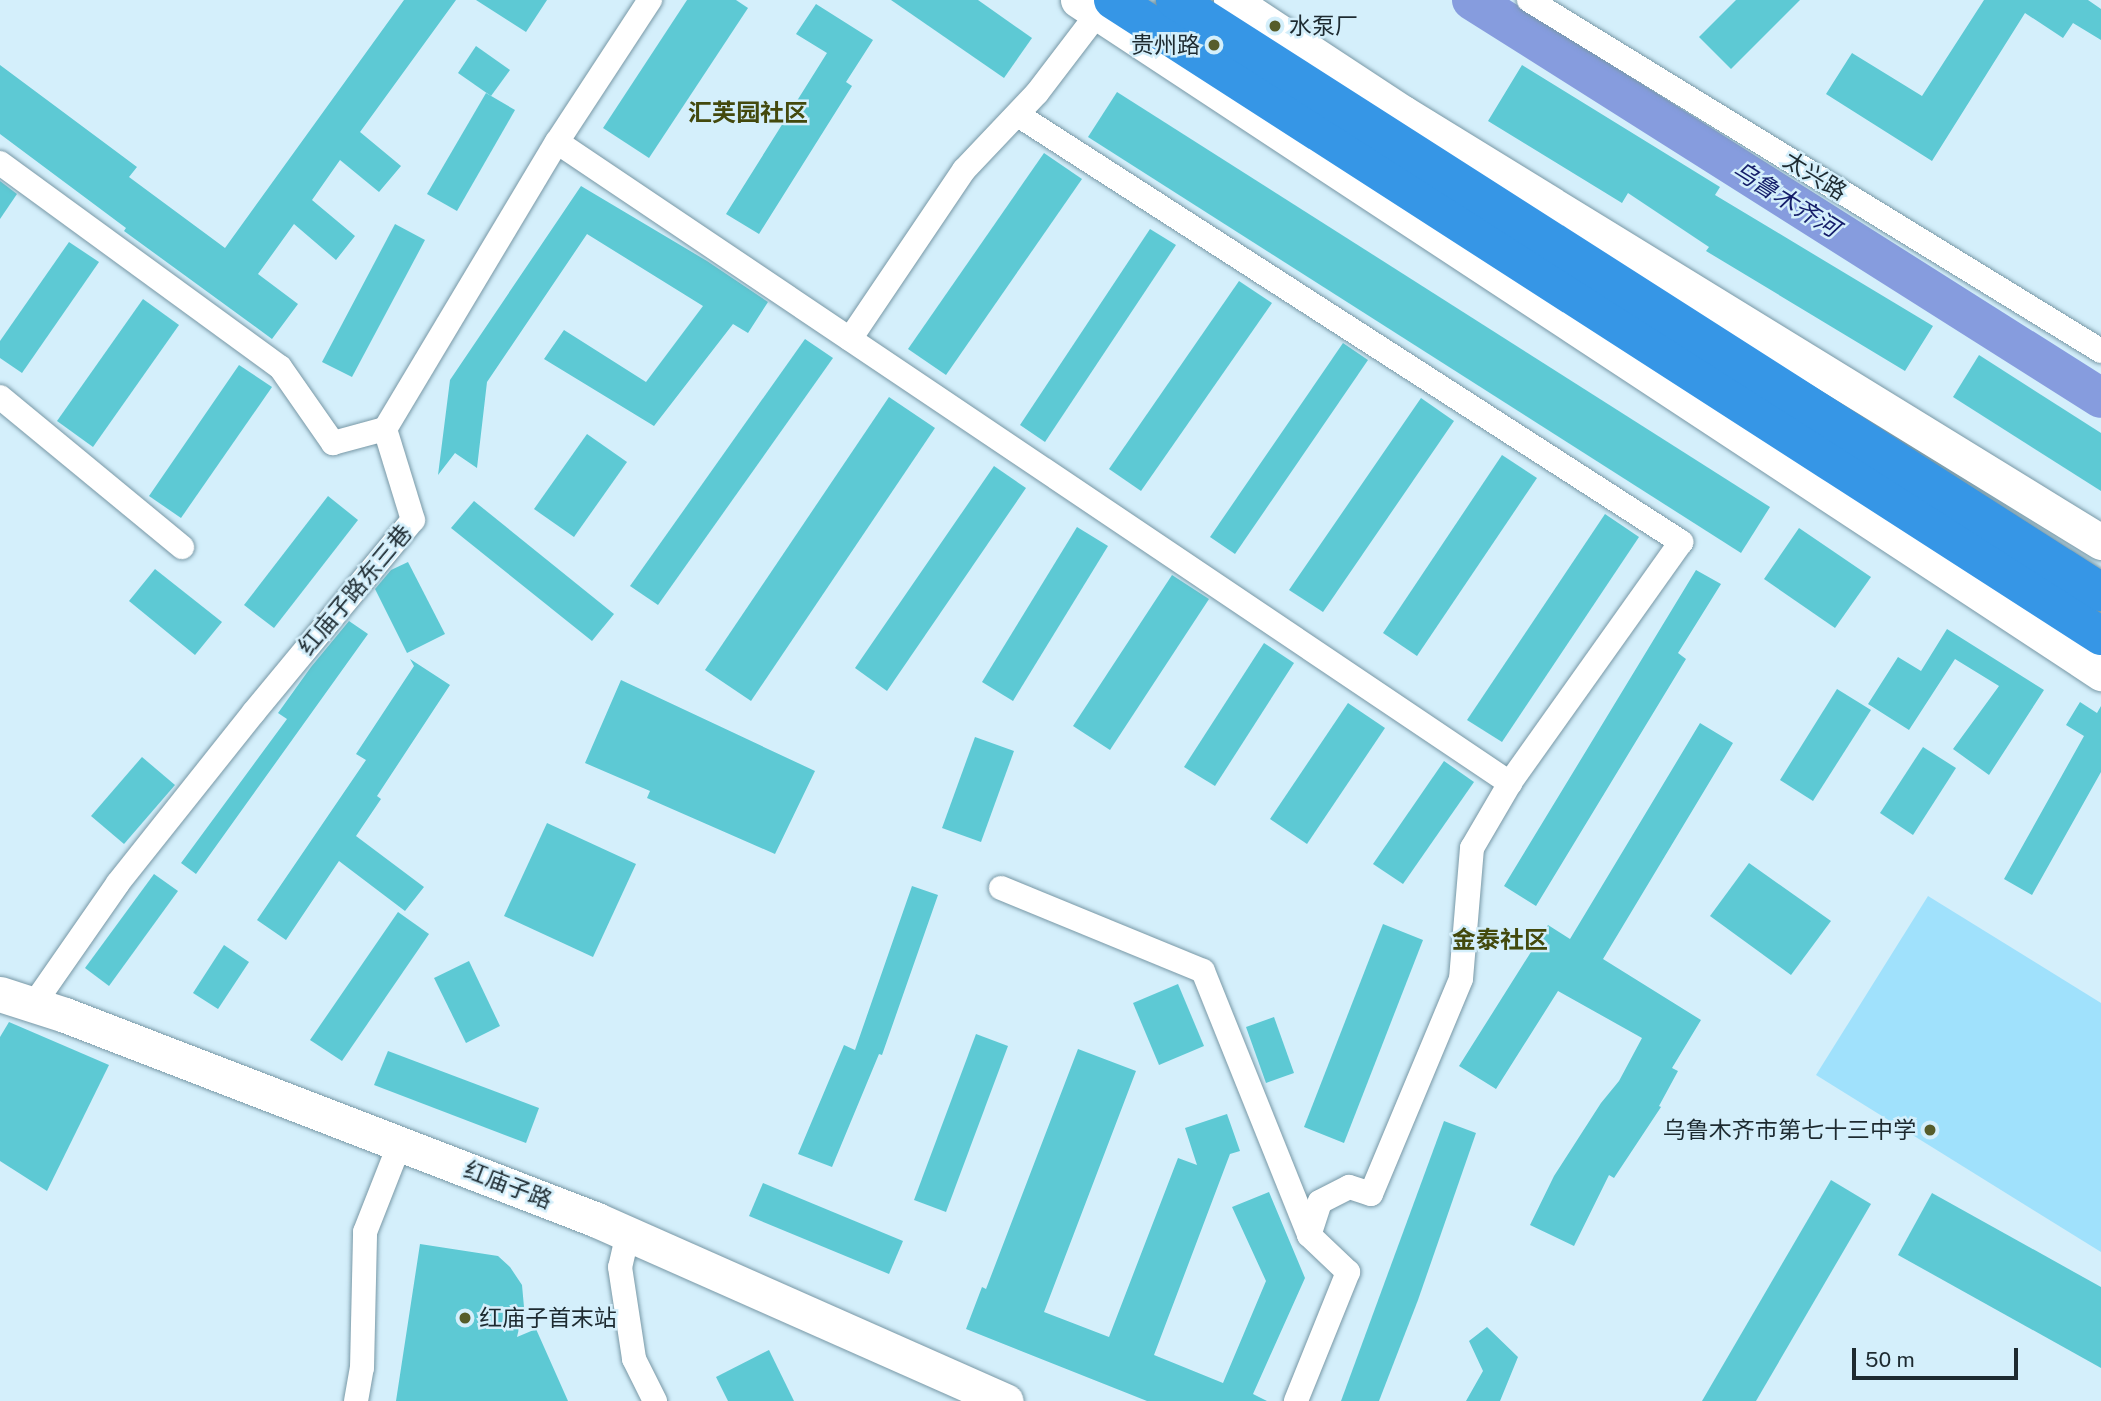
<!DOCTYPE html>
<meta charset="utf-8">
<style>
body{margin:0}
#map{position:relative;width:2101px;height:1401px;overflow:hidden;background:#d4effb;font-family:"Public Sans","Noto Sans SC",sans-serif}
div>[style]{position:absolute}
.green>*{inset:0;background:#a0e1fc}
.river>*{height:40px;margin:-20px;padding:0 20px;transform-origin:20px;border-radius:20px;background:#869cde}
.building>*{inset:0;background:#5dc9d4}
.roads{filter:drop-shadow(0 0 2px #7898a6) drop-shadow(0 0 2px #7898a6)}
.street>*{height:24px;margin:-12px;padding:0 12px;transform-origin:12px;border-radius:12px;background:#fff}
.secondary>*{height:35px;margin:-17.5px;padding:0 17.5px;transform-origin:17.5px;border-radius:17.5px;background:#fff}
.highway>*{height:38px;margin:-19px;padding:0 19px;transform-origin:19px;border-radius:19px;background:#3696e6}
.dots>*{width:19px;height:19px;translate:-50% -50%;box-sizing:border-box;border:4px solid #d4effb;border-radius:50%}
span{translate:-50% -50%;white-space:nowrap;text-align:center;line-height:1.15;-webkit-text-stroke:5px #d4effb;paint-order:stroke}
.poi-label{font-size:23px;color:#1d2a30}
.left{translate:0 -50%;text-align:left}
.right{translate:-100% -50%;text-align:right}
.street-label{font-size:23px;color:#1d2a30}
.neighbourhood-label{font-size:24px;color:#43490d;font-weight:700}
.water-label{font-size:24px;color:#141d69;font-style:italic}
.scale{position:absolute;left:1852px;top:1348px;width:166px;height:32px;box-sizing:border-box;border:4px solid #1d2a30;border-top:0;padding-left:9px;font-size:21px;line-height:24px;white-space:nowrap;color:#1d2a30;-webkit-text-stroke:5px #d4effb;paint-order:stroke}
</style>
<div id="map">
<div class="green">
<i style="clip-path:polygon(1928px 896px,2101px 1003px,2101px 1252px,1816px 1075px)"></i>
</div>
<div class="river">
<i style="left:1472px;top:0;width:744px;rotate:32.32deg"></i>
</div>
<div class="building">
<i style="clip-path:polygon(404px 0,456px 0,360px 132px,401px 166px,379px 192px,340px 160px,312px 200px,355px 236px,336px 260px,294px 224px,258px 274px,298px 304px,272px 339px,124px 231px,126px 228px,0 134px,0 65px,137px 167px,129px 177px,225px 248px)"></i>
<i style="clip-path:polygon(476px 0,547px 0,526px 32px)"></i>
<i style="clip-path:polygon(687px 0,736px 0,748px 8px,649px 158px,603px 128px)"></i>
<i style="clip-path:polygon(891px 0,978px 0,1032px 38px,1004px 78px)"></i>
<i style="clip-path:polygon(1736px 0,1800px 0,1731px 69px,1699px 37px)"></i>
<i style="clip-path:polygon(1984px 0,2088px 0,2101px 9px,2101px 40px,2073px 23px,2063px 38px,2025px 13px,1932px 161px,1826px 94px,1852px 53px,1922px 96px)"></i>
<i style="clip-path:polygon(816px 4px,873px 40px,846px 82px,852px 86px,759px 234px,726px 214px,827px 53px,796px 34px)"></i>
<i style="clip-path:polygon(476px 46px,510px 70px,491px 96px,458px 73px)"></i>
<i style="clip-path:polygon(1522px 65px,1720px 187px,1715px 195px,1933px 326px,1905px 371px,1706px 251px,1709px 247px,1628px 193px,1622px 203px,1488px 121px)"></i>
<i style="clip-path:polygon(1117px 92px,1770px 507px,1741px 553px,1088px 137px)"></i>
<i style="clip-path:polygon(486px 93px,515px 110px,457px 211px,427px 194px)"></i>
<i style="clip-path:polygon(1044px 153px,1082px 179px,946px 375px,908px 349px)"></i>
<i style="clip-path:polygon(0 181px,17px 194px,0 219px)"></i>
<i style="clip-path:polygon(581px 186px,707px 261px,768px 302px,748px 333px,733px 324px,654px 426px,544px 359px,564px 330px,646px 382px,703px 306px,587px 234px,487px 382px,477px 468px,455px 453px,438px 475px,450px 380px)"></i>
<i style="clip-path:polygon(395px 224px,425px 240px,352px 377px,322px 362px)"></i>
<i style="clip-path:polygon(1150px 229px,1176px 245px,1045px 442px,1020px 425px)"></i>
<i style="clip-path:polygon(69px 242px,99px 262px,22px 373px,0 358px,0 341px)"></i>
<i style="clip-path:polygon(1239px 281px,1272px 303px,1141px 491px,1109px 469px)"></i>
<i style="clip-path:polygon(143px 299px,179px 325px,93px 447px,57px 421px)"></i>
<i style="clip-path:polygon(805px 339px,833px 358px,658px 605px,630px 586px)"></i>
<i style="clip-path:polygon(1343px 343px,1368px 360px,1235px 554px,1210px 537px)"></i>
<i style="clip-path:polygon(1979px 355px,2101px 433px,2101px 491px,1953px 397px)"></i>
<i style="clip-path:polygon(239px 365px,272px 387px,181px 518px,149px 496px)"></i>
<i style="clip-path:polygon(889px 397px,935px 428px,751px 701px,705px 670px)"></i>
<i style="clip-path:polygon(1421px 398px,1454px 421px,1323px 612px,1289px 590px)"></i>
<i style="clip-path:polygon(587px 434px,627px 462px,574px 537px,534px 509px)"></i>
<i style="clip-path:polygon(1502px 455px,1537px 478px,1417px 656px,1383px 633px)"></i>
<i style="clip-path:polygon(994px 466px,1026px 488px,887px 691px,855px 668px)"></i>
<i style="clip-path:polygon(328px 496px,358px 520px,274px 628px,244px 605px)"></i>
<i style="clip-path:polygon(474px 501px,614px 614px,592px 641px,451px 528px)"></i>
<i style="clip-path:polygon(1605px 514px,1639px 537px,1502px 742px,1467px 720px)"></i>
<i style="clip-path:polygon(1077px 527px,1108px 546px,1013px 701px,982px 682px)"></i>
<i style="clip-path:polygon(1799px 528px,1871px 577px,1835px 628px,1764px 579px)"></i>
<i style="clip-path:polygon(408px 562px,445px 634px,407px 653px,375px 589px,391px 570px)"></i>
<i style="clip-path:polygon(155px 569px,222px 622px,195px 655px,129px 601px)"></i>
<i style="clip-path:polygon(1696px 570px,1721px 584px,1678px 653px,1686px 659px,1536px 906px,1504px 886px)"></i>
<i style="clip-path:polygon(1172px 575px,1209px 599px,1110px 750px,1073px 726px)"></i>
<i style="clip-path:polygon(349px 621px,368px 634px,196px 874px,181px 863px,287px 719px,278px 713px,311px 667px)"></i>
<i style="clip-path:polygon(1947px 629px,2044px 690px,1989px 775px,1953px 749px,1999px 686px,1955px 659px,1909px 730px,1868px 704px,1898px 657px,1921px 671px)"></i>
<i style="clip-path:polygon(1264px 643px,1294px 663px,1215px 786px,1184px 767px)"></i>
<i style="clip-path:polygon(410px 659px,450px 685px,377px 796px,381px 799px,356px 836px,424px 887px,405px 911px,339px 861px,286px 940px,257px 920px,366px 760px,356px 754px,414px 666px)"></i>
<i style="clip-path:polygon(621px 680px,815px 771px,775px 854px,647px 798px,650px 791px,585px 763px)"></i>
<i style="clip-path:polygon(1837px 689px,1871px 710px,1813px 801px,1780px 780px)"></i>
<i style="clip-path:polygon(2080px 702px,2097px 713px,2101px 706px,2101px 772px,2032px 895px,2004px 879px,2084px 736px,2066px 725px)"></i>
<i style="clip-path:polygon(1348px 703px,1385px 728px,1307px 844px,1270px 819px)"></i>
<i style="clip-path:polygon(1700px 723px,1733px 743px,1603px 959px,1701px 1020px,1672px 1068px,1678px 1071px,1659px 1106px,1661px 1107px,1614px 1178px,1609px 1175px,1574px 1246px,1530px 1225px,1554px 1176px,1601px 1103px,1619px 1081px,1642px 1038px,1558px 991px,1496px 1089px,1459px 1066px,1548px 925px,1570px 939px)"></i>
<i style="clip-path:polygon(975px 737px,1014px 751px,981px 842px,942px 828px)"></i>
<i style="clip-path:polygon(1923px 747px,1956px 768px,1913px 835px,1880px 813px)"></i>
<i style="clip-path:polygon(142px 757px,175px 785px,124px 844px,91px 816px)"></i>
<i style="clip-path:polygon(1444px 761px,1474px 782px,1403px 884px,1373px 864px)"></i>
<i style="clip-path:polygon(547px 823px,636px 864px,593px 957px,504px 916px)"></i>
<i style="clip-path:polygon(1749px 863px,1831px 921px,1791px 975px,1710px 916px)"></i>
<i style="clip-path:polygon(154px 874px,178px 891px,109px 986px,85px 968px)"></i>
<i style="clip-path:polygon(912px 886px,938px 895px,882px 1055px,879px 1054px,832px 1167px,798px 1154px,844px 1045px,855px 1050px)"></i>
<i style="clip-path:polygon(398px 912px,429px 934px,342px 1061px,310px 1040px)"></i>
<i style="clip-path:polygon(1383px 924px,1423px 940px,1344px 1143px,1304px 1127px)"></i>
<i style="clip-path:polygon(224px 945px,249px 962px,218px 1009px,193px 993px)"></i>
<i style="clip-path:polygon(469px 961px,500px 1026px,466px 1043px,434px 978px)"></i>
<i style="clip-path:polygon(1178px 984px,1204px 1046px,1159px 1065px,1133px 1003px)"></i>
<i style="clip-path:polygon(1274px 1017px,1294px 1073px,1266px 1083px,1246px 1027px)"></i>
<i style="clip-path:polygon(9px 1022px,109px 1065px,47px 1191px,0 1161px,0 1037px)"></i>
<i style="clip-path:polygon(976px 1034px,1008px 1046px,946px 1212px,914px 1200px)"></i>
<i style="clip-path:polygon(1078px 1049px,1136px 1071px,1044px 1312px,1109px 1337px,1178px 1158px,1197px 1165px,1185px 1128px,1227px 1114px,1240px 1151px,1230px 1154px,1154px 1355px,1223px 1383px,1266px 1281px,1232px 1207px,1269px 1192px,1305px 1278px,1253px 1394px,1267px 1401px,1147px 1401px,966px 1329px,982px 1287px,986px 1289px)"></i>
<i style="clip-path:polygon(388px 1051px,539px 1108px,526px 1143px,374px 1085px)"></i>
<i style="clip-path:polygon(1444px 1121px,1476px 1133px,1418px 1300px,1379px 1401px,1341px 1401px)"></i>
<i style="clip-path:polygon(1831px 1180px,1871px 1204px,1756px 1401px,1702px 1401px)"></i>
<i style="clip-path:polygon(763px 1183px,903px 1241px,889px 1274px,749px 1216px)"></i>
<i style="clip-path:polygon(1932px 1193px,2101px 1287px,2101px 1368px,1898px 1255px)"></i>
<i style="clip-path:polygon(420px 1244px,498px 1256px,510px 1267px,522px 1285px,524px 1307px,517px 1337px,536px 1329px,568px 1401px,396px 1401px)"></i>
<i style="clip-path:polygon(1487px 1327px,1518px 1357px,1500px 1401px,1466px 1401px,1483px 1371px,1469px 1341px)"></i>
<i style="clip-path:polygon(769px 1350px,794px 1401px,728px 1401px,716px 1377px)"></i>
</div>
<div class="roads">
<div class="street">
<i style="left:1529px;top:0;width:671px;rotate:31.53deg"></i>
<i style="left:1018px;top:115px;width:789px;rotate:32.78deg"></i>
<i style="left:1681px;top:542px;width:296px;rotate:125.4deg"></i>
<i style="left:1510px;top:783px;width:75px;rotate:120.3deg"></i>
<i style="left:1472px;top:848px;width:131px;rotate:94.8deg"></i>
<i style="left:1461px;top:979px;width:233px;rotate:112.7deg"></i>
<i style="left:1371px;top:1194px;width:23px;rotate:-162deg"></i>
<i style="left:1349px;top:1187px;width:33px;rotate:153deg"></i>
<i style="left:1320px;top:1202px;width:35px;rotate:108deg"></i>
<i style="left:557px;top:142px;width:1149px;rotate:33.93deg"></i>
<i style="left:0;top:163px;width:346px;rotate:36.1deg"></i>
<i style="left:280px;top:367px;width:93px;rotate:55.1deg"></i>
<i style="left:333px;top:443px;width:54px;rotate:-15.1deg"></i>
<i style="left:850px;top:339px;width:204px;rotate:-56deg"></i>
<i style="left:964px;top:170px;width:106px;rotate:-46.5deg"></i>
<i style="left:1037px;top:93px;width:101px;rotate:-52.7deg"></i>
<i style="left:0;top:397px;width:236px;rotate:39.5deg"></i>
<i style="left:1001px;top:888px;width:218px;rotate:22.3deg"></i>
<i style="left:1203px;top:971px;width:284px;rotate:68.1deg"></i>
<i style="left:1309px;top:1235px;width:54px;rotate:43.5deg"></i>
<i style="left:1348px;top:1272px;width:139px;rotate:112deg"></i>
<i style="left:34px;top:1004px;width:147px;rotate:-55.2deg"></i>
<i style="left:118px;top:883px;width:218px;rotate:-51.5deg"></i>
<i style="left:254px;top:712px;width:249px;rotate:-50.4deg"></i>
<i style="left:413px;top:520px;width:95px;rotate:-107.1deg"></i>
<i style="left:385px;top:429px;width:335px;rotate:-59.1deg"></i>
<i style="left:557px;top:142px;width:170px;rotate:-56.8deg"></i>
<i style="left:628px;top:1233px;width:35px;rotate:103deg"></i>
<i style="left:620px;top:1267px;width:93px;rotate:81.3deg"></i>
<i style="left:634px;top:1359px;width:47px;rotate:63.4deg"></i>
<i style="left:356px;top:1401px;width:34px;rotate:-80deg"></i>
<i style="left:362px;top:1368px;width:136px;rotate:-88.7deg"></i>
<i style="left:365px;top:1232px;width:96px;rotate:-68.5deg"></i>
</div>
<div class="secondary">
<i style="left:1078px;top:0;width:1225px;rotate:33.34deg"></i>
<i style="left:1231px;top:0;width:206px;rotate:33.3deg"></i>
<i style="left:1403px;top:113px;width:819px;rotate:31.58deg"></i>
<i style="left:0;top:994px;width:68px;rotate:17.9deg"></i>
<i style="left:65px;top:1015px;width:570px;rotate:21.07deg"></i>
<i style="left:597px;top:1220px;width:447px;rotate:23.9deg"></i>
</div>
<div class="highway">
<i style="left:1113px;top:0;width:1175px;rotate:32.77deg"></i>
<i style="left:1175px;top:0;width:1099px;rotate:32.59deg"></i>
</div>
</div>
<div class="dots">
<i style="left:1275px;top:26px;background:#565d2b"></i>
<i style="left:1214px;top:45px;background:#565d2b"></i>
<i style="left:1930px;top:1130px;background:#565d2b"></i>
<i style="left:465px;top:1318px;background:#565d2b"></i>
</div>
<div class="poi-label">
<span class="left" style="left:1289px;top:26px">水泵厂</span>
<span class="right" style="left:1200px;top:45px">贵州路</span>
<span class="right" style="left:1916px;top:1130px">乌鲁木齐市第七十三中学</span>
<span class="left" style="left:479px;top:1318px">红庙子首末站</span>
</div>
<div class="street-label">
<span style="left:1815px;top:176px;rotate:32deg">太兴路</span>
<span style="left:355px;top:590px;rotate:-50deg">红庙子路东三巷</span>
<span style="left:508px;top:1185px;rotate:21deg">红庙子路</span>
</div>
<div class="neighbourhood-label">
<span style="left:748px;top:113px">汇芙园社区</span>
<span style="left:1500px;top:940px">金泰社区</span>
</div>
<div class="water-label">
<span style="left:1786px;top:199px;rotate:32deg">乌鲁木齐河</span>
</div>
<div class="scale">50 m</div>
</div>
